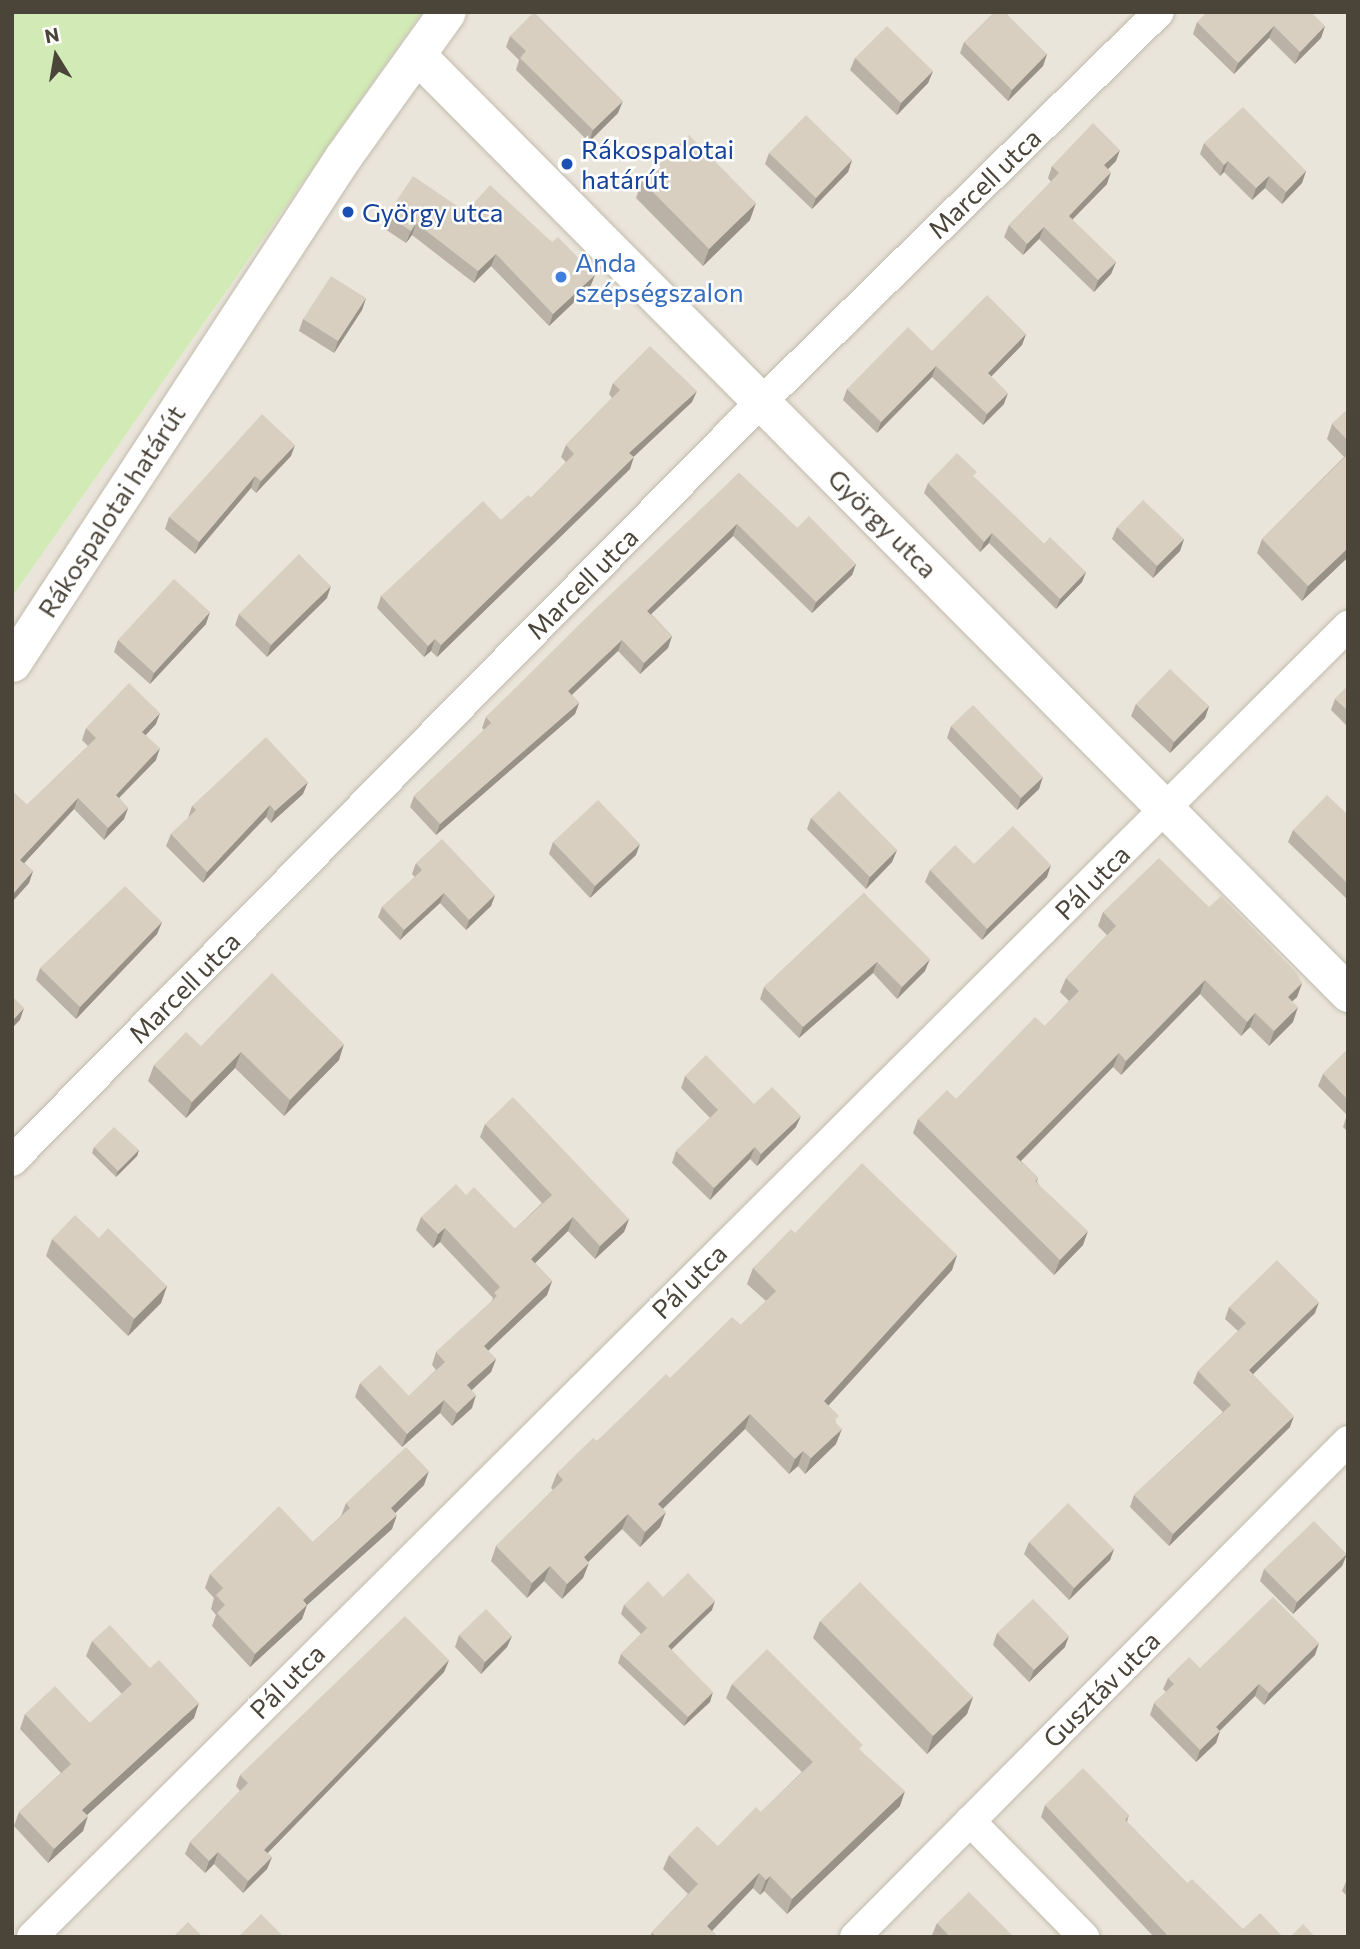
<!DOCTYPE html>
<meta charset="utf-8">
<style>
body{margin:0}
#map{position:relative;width:1360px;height:1949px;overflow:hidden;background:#f6f3ec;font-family:Commissioner,sans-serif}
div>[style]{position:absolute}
.residential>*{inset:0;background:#eae5da}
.green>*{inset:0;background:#d2eab5}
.roads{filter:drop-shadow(0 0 2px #c2bbae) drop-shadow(0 0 2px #c2bbae)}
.minor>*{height:30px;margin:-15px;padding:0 15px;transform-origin:15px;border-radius:15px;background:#fff}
.tertiary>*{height:37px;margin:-18.5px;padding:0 18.5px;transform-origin:18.5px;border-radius:18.5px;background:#fff}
.wall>*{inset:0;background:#bab2a6}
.shaded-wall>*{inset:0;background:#979187}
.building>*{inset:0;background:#d8cfc1}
.dots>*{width:19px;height:19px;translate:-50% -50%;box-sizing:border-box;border:4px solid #fff;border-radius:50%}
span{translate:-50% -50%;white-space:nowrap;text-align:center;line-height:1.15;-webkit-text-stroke:5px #fff;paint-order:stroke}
.transit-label{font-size:26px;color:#164399}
.left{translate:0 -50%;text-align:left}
.street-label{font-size:26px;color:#4b4439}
.shop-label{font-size:26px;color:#366cbe}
.frame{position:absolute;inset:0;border:14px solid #4b4439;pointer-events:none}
.north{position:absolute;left:21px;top:21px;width:70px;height:70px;-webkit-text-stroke:5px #fff;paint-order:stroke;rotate:349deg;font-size:19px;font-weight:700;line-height:28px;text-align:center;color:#4b4439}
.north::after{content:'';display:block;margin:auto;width:24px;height:32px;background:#4b4439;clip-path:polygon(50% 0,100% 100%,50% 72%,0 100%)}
</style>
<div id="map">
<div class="residential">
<i style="clip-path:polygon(422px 12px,1348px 12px,1348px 1937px,12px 1937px,12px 597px)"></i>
</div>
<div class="green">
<i style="clip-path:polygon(12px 12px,422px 12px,12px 597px)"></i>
</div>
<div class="roads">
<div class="minor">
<i style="left:12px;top:1161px;width:1032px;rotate:-45.39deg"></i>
<i style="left:737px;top:426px;width:591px;rotate:-44.45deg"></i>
<i style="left:970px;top:1821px;width:163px;rotate:45.5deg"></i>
<i style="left:32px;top:1937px;width:1858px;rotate:-44.89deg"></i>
<i style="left:855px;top:1937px;width:699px;rotate:-45.17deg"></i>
</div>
<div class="tertiary">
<i style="left:417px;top:55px;width:1322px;rotate:45.21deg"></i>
<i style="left:12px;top:663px;width:605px;rotate:-56.81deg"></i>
<i style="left:343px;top:157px;width:178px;rotate:-54.4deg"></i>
</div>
</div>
<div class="wall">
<i style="clip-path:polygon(1197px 22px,1325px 26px,1321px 38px,1295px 64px,1269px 38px,1234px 74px,1193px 34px)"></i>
<i style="clip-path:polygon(510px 36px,618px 113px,589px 142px,516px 70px,519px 60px,506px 47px)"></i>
<i style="clip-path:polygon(964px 42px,1047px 54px,1043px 66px,1008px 101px,960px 53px)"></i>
<i style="clip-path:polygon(855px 58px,933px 71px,928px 83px,897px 115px,850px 70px)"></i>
<i style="clip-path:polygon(1204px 143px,1306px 171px,1302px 183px,1282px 204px,1265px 188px,1252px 200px,1224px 172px,1220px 176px,1200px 154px)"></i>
<i style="clip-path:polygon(769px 153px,852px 160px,848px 172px,812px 209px,765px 164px)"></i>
<i style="clip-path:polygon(1116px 161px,1108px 169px,1107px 184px,1072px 220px,1116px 262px,1111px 274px,1094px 292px,1039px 239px,1023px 255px,1004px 237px,1009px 225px,1051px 182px,1048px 178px,1052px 166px)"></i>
<i style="clip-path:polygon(642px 181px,750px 220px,703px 266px,636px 198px)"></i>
<i style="clip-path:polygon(466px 212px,552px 242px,595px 275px,590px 287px,549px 326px,491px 266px,474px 283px,412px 235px,406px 243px,382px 227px,387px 215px)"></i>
<i style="clip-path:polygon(366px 298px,362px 310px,334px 353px,299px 331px,303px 319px)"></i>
<i style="clip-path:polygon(1026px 334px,1022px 345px,991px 376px,1004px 404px,983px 425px,932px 377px,877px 433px,843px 400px,847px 389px,932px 351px)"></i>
<i style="clip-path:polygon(613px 383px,692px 402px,633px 457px,630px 469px,437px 657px,431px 651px,424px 657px,377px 608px,381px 596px,501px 520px,531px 498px,566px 462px,561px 457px,566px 445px,612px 398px,609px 394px)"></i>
<i style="clip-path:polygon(1348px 409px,1348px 562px,1345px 560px,1302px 601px,1257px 553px,1262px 539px,1344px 457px,1327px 439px,1332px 424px)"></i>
<i style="clip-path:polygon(291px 456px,256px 493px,251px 488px,195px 554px,165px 529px,169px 517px)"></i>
<i style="clip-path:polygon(739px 473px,797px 528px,856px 564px,852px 575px,812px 613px,733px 536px,651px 614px,672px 636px,668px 648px,640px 674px,618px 651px,572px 695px,579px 703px,575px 714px,436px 835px,410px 807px,414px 796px,484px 730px,482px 728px,486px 717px)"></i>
<i style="clip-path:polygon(975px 478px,1044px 544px,1086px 572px,1082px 582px,1056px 609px,989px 543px,980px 552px,924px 493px,928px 483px)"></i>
<i style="clip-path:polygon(1117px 527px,1184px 539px,1180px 551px,1153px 578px,1112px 539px)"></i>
<i style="clip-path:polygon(327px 598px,267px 657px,235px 625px,239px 614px)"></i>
<i style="clip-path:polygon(206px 624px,150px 684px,114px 652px,118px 640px)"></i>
<i style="clip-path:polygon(1348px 686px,1348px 727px,1331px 710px,1335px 699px)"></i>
<i style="clip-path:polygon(1136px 704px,1209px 706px,1205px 718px,1170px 753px,1131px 716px)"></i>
<i style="clip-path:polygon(156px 724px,146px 735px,156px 760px,119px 798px,128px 808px,124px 819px,104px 840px,74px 809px,24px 863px,33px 871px,29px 883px,12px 902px,12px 791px,27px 805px,88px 746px,82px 740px,86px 728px)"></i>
<i style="clip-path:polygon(951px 726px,1039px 789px,1017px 810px,947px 738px)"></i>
<i style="clip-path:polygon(303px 794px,271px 823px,266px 817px,203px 883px,166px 846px,171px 834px,188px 818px,192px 806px)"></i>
<i style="clip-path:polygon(1348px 815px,1348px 900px,1288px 842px,1293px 830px)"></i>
<i style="clip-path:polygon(811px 818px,897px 850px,892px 862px,866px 889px,807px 829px)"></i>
<i style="clip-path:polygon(553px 842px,636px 855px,590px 898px,549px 854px)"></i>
<i style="clip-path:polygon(416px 863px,495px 895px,491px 906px,466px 930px,440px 903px,400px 940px,378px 917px,382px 907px,415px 877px,412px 874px)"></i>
<i style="clip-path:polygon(974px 864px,1047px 877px,982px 940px,925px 882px,930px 870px)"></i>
<i style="clip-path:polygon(864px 893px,925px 971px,897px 999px,873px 973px,799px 1038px,760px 999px,764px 987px)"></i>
<i style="clip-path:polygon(1209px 907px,1302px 983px,1297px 997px,1292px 1001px,1293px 1022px,1269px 1046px,1250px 1027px,1241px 1036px,1200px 994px,1121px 1075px,1113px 1067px,1021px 1161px,1038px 1178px,1037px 1182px,1083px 1245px,1054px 1275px,913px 1133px,918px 1119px,956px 1099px,1045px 1026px,1069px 1001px,1060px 992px,1066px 978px,1107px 935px,1098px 926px,1103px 912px)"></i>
<i style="clip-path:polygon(162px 922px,157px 934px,76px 1019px,36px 980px,40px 968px)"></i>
<i style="clip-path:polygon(201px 1046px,339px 1060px,284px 1116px,235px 1068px,186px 1118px,148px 1081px,154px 1065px)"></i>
<i style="clip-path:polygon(1348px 1049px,1348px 1132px,1343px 1127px,1347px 1115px,1318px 1086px,1323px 1074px)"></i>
<i style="clip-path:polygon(685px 1076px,754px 1104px,796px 1127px,757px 1166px,750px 1159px,710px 1200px,672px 1163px,676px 1151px,710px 1118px,681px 1088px)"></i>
<i style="clip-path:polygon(485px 1124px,629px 1219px,624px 1232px,595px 1259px,568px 1231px,535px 1263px,552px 1281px,547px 1295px,488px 1351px,496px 1359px,491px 1372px,472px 1390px,472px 1408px,452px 1426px,440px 1413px,402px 1447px,355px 1397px,360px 1383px,409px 1396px,436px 1370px,432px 1365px,436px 1352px,491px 1302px,493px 1298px,440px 1242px,433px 1248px,416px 1230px,421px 1217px,466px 1195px,515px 1229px,542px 1203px,480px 1137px)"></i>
<i style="clip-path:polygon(94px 1147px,139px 1150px,137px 1156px,116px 1177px,92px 1153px)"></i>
<i style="clip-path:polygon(795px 1233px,957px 1255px,952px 1270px,828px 1405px,836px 1423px,836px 1444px,805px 1474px,798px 1466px,789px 1474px,745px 1429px,663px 1509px,660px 1527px,640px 1547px,622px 1529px,588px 1562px,583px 1578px,562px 1599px,544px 1581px,527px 1598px,491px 1561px,496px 1546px,553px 1490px,551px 1488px,557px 1473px,597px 1441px,670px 1378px,741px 1325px,766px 1301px,747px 1284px,753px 1268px)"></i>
<i style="clip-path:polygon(99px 1238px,167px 1286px,161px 1303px,128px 1336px,46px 1256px,52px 1239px)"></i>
<i style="clip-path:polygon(1229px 1307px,1315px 1313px,1253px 1374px,1290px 1427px,1169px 1546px,1130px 1507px,1134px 1495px,1223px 1412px,1193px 1383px,1198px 1371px,1238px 1331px,1225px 1319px)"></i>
<i style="clip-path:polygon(424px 1485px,395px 1513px,392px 1529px,307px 1605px,302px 1619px,250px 1667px,212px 1626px,216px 1615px,211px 1609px,214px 1598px,205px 1588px,210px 1574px,313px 1542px,341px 1516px,346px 1503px)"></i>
<i style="clip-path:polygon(1029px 1542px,1114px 1549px,1110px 1560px,1069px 1600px,1024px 1554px)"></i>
<i style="clip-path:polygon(1347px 1554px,1342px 1566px,1293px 1614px,1260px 1581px,1264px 1569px)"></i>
<i style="clip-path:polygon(663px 1597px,712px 1610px,671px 1649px,710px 1702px,684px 1726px,618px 1663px,621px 1654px,641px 1634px,621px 1614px,624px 1605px)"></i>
<i style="clip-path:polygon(820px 1621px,973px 1697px,967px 1714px,927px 1754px,813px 1638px)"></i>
<i style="clip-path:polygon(997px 1633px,1065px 1647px,1029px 1682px,993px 1645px)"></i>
<i style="clip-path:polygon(459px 1635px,512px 1636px,507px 1647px,481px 1674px,455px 1647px)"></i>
<i style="clip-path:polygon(92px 1641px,194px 1718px,87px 1815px,83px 1831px,48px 1863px,14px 1826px,19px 1812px,61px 1773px,20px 1729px,25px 1714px,90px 1723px,122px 1694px,86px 1656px)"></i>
<i style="clip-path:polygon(1315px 1655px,1264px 1705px,1255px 1696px,1220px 1731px,1216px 1743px,1196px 1762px,1150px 1715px,1154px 1703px,1166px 1692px,1163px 1689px,1168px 1678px,1200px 1668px)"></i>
<i style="clip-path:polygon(449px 1660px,444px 1672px,267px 1853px,272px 1857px,267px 1869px,243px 1893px,214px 1864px,205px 1873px,185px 1854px,190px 1842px,240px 1791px,236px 1786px,240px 1775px)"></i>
<i style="clip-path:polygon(732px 1684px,861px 1751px,900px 1806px,787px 1914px,764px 1891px,760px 1895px,753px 1888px,712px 1931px,718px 1937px,650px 1937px,652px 1932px,688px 1894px,663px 1869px,669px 1855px,718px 1846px,761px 1812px,802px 1772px,726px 1698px)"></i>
<i style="clip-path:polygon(1045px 1805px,1129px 1815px,1127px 1822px,1187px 1883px,1243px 1929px,1283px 1937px,1154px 1937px,1041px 1817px)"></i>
<i style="clip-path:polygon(1348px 1877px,1348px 1897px,1342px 1891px)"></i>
<i style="clip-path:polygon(937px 1923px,1014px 1937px,934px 1937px,932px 1935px)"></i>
</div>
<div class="shaded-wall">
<i style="clip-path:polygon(1274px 26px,1269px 38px,1234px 74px,1238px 63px)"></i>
<i style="clip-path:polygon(1325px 26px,1321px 38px,1295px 64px,1300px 52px)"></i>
<i style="clip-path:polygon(1047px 54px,1043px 66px,1008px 101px,1012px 90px)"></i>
<i style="clip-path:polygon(933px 71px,928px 83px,897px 115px,901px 103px)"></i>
<i style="clip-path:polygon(623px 101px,618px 113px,589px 142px,593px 130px)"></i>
<i style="clip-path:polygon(1120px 150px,1116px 161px,1100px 177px,1104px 165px)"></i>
<i style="clip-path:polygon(852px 160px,848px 172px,812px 209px,816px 198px)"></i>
<i style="clip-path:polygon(1228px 161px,1224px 172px,1220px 176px,1224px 165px)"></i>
<i style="clip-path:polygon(1306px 171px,1302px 183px,1282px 204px,1286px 192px)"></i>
<i style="clip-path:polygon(1111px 172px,1107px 184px,1064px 228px,1069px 216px)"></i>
<i style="clip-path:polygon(1269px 176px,1265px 188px,1252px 200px,1256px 188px)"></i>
<i style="clip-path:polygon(756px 203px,750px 220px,703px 266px,709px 249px)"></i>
<i style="clip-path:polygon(416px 223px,412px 235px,406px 243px,411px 231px)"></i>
<i style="clip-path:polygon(1044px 227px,1039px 239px,1023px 255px,1027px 244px)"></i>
<i style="clip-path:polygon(496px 254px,491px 266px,474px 283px,478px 271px)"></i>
<i style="clip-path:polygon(1116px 262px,1111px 274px,1094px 292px,1098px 280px)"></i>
<i style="clip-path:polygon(595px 275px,590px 287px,549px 326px,553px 314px)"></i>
<i style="clip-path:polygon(366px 298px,362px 310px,334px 353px,338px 341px)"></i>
<i style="clip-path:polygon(1026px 334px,1022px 345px,984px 384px,988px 373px)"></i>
<i style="clip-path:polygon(936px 366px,932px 377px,877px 433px,881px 422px)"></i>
<i style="clip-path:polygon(697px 391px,692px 402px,625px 465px,629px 453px)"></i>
<i style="clip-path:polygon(1008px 393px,1004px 404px,983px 425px,987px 414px)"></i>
<i style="clip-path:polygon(295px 445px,291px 456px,256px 493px,261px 481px)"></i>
<i style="clip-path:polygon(634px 457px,630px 469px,437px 657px,441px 645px)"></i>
<i style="clip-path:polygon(255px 476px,251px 488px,195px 554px,199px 542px)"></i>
<i style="clip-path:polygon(737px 524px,733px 536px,643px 622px,647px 611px)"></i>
<i style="clip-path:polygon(992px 533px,989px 543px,980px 552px,984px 542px)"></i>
<i style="clip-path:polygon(1184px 539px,1180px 551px,1153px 578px,1157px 566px)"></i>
<i style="clip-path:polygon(1348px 548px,1348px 554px,1345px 560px,1302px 601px,1308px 586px)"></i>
<i style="clip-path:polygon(856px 564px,852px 575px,812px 613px,816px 602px)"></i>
<i style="clip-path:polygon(1086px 572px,1082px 582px,1056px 609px,1060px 599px)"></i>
<i style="clip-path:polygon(331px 586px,327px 598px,267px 657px,271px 645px)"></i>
<i style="clip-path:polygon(210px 612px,206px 624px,150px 684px,154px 673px)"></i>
<i style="clip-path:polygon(672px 636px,668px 648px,640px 674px,644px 663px)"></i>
<i style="clip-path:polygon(435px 639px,431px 651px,424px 657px,428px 646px)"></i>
<i style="clip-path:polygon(622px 640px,618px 651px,564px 702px,568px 691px)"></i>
<i style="clip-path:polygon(579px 703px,575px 714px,436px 835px,440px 824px)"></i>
<i style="clip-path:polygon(1209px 706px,1205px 718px,1170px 753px,1174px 742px)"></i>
<i style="clip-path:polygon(160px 713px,156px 724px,138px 743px,142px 732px)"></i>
<i style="clip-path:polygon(160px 748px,156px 760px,111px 806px,116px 795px)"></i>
<i style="clip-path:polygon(1043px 777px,1039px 789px,1017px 810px,1021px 798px)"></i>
<i style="clip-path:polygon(308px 782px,303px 794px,271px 823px,275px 811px)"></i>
<i style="clip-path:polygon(78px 798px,74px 809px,16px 872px,20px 860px)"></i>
<i style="clip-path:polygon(270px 805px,266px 817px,203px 883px,207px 872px)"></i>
<i style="clip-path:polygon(128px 808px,124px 819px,104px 840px,108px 828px)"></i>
<i style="clip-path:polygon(640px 844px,636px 855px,590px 898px,595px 886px)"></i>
<i style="clip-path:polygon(897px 850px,892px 862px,866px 889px,870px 877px)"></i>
<i style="clip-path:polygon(1051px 865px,1047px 877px,982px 940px,987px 929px)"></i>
<i style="clip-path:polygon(33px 871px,29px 883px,12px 902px,12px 895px)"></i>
<i style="clip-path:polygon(444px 893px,440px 903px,400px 940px,404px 930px)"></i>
<i style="clip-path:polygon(495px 895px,491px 906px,466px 930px,469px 920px)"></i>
<i style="clip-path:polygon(162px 922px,157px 934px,76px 1019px,80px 1007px)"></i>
<i style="clip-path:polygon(930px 959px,925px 971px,897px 999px,902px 987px)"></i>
<i style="clip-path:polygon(877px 962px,873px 973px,799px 1038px,803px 1027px)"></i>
<i style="clip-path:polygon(1205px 980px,1200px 994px,1121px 1075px,1126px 1061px)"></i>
<i style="clip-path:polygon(1302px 983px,1297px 997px,1282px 1011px,1288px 997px)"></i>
<i style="clip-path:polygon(1298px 1007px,1293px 1022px,1269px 1046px,1274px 1031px)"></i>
<i style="clip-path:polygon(24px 1008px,20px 1020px,12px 1028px,12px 1021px)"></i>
<i style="clip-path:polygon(1255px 1013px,1250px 1027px,1241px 1036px,1247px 1022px)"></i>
<i style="clip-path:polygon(344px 1044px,339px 1060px,284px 1116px,290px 1100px)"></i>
<i style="clip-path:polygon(241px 1052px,235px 1068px,186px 1118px,192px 1102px)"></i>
<i style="clip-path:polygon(1119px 1053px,1113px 1067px,1011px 1171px,1016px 1157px)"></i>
<i style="clip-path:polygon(801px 1116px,796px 1127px,757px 1166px,761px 1154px)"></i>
<i style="clip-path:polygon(755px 1147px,750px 1159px,710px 1200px,714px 1188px)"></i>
<i style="clip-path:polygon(139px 1150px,137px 1156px,116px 1177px,118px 1171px)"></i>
<i style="clip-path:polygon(573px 1217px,568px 1231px,526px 1272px,531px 1259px)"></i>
<i style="clip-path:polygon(629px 1219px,624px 1232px,595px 1259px,600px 1246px)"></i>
<i style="clip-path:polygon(445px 1228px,440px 1242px,433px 1248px,438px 1234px)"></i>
<i style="clip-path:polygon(1088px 1231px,1083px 1245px,1054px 1275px,1060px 1260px)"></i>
<i style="clip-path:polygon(957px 1255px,952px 1270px,819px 1416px,824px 1401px)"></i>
<i style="clip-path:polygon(552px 1281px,547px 1295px,479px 1359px,484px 1346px)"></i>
<i style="clip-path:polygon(167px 1286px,161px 1303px,128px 1336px,134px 1319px)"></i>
<i style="clip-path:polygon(1319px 1302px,1315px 1313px,1245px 1382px,1249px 1370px)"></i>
<i style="clip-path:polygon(496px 1359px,491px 1372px,463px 1398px,467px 1385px)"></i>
<i style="clip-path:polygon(476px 1395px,472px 1408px,452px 1426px,457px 1413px)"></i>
<i style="clip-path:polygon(444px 1400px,440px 1413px,402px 1447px,407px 1434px)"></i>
<i style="clip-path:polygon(750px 1414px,745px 1429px,652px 1519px,658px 1504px)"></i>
<i style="clip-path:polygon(1294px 1416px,1290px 1427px,1169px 1546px,1173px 1534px)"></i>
<i style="clip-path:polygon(842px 1429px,836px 1444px,805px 1474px,811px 1458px)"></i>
<i style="clip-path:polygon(803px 1451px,798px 1466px,789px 1474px,795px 1459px)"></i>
<i style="clip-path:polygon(429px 1471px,424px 1485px,386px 1522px,391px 1508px)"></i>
<i style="clip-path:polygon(666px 1512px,660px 1527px,640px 1547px,645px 1532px)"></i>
<i style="clip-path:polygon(628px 1514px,622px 1529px,578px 1572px,584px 1557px)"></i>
<i style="clip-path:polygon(397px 1515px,392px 1529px,307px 1605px,302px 1619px,250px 1667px,255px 1654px,303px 1600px)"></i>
<i style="clip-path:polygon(1114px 1549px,1110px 1560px,1069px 1600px,1074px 1588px)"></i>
<i style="clip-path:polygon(1347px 1554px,1342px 1566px,1293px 1614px,1297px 1602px)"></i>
<i style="clip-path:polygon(589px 1563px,583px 1578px,562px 1599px,567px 1584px)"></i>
<i style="clip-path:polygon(550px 1566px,544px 1581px,527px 1598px,532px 1583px)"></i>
<i style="clip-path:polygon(715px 1601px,712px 1610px,665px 1656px,668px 1646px)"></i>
<i style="clip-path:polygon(512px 1636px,507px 1647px,481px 1674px,485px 1662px)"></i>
<i style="clip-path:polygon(1069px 1636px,1065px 1647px,1029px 1682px,1034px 1670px)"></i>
<i style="clip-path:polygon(1319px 1643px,1315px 1655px,1264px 1705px,1269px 1693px)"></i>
<i style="clip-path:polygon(449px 1660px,444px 1672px,260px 1861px,264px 1850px)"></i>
<i style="clip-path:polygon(1259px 1684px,1255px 1696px,1212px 1738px,1216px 1727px)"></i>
<i style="clip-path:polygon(713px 1692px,710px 1702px,684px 1726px,688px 1717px)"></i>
<i style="clip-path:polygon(973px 1697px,967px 1714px,927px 1754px,933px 1736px)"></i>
<i style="clip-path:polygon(199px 1703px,194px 1718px,77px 1824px,82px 1810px)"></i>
<i style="clip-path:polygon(1220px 1731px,1216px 1743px,1196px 1762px,1200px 1750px)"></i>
<i style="clip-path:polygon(905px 1791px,900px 1806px,787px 1914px,792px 1899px)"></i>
<i style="clip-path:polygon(88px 1816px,83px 1831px,48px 1863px,54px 1849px)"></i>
<i style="clip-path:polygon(218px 1852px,214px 1864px,205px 1873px,209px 1861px)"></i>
<i style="clip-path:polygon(272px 1857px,267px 1869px,243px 1893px,248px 1881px)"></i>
<i style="clip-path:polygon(759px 1873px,753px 1888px,706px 1937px,707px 1926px)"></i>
<i style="clip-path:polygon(770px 1876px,764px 1891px,760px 1895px,766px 1880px)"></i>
</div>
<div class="building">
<i style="clip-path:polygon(534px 12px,623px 101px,593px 130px,520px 58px,526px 51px,510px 36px)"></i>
<i style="clip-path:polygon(994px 12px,1005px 12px,1047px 54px,1012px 90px,964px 42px)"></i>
<i style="clip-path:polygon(1207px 12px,1311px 12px,1325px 26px,1300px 52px,1274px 26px,1238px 63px,1197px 22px)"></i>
<i style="clip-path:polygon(887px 26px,933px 71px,901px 103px,855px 58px)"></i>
<i style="clip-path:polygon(1243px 107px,1306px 171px,1286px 192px,1269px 176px,1256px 188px,1228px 161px,1224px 165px,1204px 143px)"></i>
<i style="clip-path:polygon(806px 115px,852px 160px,816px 198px,769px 153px)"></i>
<i style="clip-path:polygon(1093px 123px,1120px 150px,1104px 165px,1111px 172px,1069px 216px,1116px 262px,1098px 280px,1044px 227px,1027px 244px,1009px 225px,1059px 173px,1052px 166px)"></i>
<i style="clip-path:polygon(689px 135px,756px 203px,709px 249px,642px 181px)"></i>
<i style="clip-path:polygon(413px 176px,466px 212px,490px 185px,552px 242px,558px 237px,595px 275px,553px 314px,496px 254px,478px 271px,416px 223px,411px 231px,387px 215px)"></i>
<i style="clip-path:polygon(331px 276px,366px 298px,338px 341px,303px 319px)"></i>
<i style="clip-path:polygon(987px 295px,1026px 334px,988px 373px,1008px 393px,987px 414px,936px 366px,881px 422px,847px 389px,908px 327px,932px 351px)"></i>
<i style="clip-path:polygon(650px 346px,697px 391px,629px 453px,634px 457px,441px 645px,435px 639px,428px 646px,381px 596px,483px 501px,501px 520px,528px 495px,531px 498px,574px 454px,566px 445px,620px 390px,613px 383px)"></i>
<i style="clip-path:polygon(1348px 409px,1348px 441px,1332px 424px)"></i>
<i style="clip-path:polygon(262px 414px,295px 445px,261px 481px,255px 476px,199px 542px,169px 517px)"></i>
<i style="clip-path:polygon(957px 453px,977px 472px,973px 476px,1044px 544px,1050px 537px,1086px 572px,1060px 599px,992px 533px,984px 542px,928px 483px)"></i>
<i style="clip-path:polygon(1348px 454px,1348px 548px,1308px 586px,1262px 539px)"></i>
<i style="clip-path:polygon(739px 473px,797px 528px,809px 516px,856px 564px,816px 602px,737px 524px,647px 611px,672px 636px,644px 663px,622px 640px,568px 691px,579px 703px,440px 824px,414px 796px,491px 723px,486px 717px,594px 610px)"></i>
<i style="clip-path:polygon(1143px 500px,1184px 539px,1157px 566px,1117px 527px)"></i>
<i style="clip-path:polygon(299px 554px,331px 586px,271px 645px,239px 614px)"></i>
<i style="clip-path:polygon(174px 579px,210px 612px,154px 673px,118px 640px)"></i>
<i style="clip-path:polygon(1170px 669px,1209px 706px,1174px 742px,1136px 704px)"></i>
<i style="clip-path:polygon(129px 683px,160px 713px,142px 732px,160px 748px,116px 795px,128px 808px,108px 828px,78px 798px,20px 860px,33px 871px,12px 895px,12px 791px,27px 805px,96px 738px,86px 728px)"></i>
<i style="clip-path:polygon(1348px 686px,1348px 711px,1335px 699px)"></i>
<i style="clip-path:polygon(973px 705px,1043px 777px,1021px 798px,951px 726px)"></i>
<i style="clip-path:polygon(266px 737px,308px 782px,275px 811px,270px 805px,207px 872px,171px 834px,196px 810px,192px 806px)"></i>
<i style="clip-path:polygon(839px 791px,897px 850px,870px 877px,811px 818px)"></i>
<i style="clip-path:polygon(1327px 795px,1348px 815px,1348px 884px,1293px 830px)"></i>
<i style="clip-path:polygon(598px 800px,640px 844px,595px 886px,553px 842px)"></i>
<i style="clip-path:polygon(1013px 826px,1051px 865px,987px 929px,930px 870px,955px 845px,974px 864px)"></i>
<i style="clip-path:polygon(442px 839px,495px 895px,469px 920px,444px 893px,404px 930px,382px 907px,422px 870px,416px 863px)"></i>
<i style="clip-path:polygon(1159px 858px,1209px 907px,1221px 896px,1296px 972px,1302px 983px,1288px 997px,1298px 1007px,1274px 1031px,1255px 1013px,1247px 1022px,1205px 980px,1126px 1061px,1119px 1053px,1016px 1157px,1038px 1178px,1035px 1181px,1088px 1231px,1060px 1260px,918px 1119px,947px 1090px,956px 1099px,1035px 1017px,1045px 1026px,1079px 991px,1066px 978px,1116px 926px,1103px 912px)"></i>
<i style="clip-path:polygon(125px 886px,162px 922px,80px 1007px,40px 968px)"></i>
<i style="clip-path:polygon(864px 893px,930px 959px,902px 987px,877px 962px,803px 1027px,764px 987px)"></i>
<i style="clip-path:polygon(272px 973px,344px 1044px,290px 1100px,241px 1052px,192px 1102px,154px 1065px,186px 1032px,201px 1046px)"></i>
<i style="clip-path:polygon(12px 996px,24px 1008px,12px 1021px)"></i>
<i style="clip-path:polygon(1348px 1049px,1348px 1100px,1323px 1074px)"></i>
<i style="clip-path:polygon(706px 1055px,754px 1104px,772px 1087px,801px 1116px,761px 1154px,755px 1147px,714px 1188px,676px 1151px,718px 1110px,685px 1076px)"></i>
<i style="clip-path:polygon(513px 1097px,629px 1219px,600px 1246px,573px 1217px,531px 1259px,552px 1281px,484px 1346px,496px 1359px,467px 1385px,476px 1395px,457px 1413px,444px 1400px,407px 1434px,360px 1383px,380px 1365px,409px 1396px,445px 1362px,436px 1352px,497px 1296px,494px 1293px,500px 1287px,445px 1228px,438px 1234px,421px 1217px,456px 1184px,466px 1195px,474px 1187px,515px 1229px,552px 1195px,485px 1124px)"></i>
<i style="clip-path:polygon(114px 1127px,139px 1150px,118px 1171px,94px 1147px)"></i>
<i style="clip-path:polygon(862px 1163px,957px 1255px,824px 1401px,839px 1416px,834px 1421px,842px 1429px,811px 1458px,803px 1451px,795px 1459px,750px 1414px,658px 1504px,666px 1512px,645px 1532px,628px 1514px,584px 1557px,589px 1563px,567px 1584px,550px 1566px,532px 1583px,496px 1546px,563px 1480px,557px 1473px,593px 1438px,597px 1441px,666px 1374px,670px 1378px,732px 1317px,741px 1325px,776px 1291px,753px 1268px,791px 1229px,795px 1233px)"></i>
<i style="clip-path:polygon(75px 1215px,99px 1238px,108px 1228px,167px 1286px,134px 1319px,52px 1239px)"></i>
<i style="clip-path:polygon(1277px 1260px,1319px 1302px,1249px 1370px,1294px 1416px,1173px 1534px,1134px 1495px,1231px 1405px,1198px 1371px,1246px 1323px,1229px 1307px)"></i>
<i style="clip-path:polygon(406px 1447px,429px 1471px,391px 1508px,397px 1515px,303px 1600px,307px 1605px,255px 1654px,217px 1613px,225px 1605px,216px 1595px,223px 1588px,210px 1574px,279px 1506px,313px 1542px,350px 1508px,346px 1503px)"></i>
<i style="clip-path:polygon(1068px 1503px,1114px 1549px,1074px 1588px,1029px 1542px)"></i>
<i style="clip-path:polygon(1314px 1521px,1347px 1554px,1297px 1602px,1264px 1569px)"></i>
<i style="clip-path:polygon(688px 1573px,715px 1601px,668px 1646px,713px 1692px,688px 1717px,621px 1654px,647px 1628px,624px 1605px,648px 1581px,663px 1597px)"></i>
<i style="clip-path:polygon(860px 1582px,973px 1697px,933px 1736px,820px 1621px)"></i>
<i style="clip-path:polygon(1273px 1597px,1319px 1643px,1269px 1693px,1259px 1684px,1216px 1727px,1220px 1731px,1200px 1750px,1154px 1703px,1174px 1684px,1168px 1678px,1189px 1657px,1200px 1668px)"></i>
<i style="clip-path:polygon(1033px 1599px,1069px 1636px,1034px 1670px,997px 1633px)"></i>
<i style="clip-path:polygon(486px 1609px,512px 1636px,485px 1662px,459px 1635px)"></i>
<i style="clip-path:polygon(405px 1616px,449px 1660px,264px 1850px,272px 1857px,248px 1881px,218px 1852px,209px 1861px,190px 1842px,248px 1783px,240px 1775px)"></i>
<i style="clip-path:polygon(110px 1625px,150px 1668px,159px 1660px,199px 1703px,82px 1810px,88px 1816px,54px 1849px,19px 1812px,71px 1764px,25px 1714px,55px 1686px,90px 1723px,132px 1684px,92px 1641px)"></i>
<i style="clip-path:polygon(767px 1649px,863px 1745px,859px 1749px,905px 1791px,792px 1899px,770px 1876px,766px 1880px,759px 1873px,707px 1926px,718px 1937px,656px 1937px,652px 1932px,698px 1884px,669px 1855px,697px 1826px,718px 1846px,756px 1807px,761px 1812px,813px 1762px,732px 1684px)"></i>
<i style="clip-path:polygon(1083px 1768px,1129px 1815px,1125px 1820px,1187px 1883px,1192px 1879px,1243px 1929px,1260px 1913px,1283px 1937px,1169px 1937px,1045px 1805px)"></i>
<i style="clip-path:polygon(969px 1892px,1014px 1937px,950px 1937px,937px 1923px)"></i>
<i style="clip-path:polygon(261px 1914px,284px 1937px,238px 1937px)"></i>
<i style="clip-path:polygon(188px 1922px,203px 1937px,173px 1937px)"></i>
<i style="clip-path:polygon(1303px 1924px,1315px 1937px,1290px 1937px)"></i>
</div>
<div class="dots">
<i style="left:567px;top:164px;background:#1a4fb4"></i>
<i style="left:348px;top:212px;background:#1a4fb4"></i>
<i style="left:561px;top:277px;background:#3f7fe0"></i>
</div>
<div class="transit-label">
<span class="left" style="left:581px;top:164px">Rákospalotai<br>határút</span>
<span class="left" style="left:362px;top:212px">György utca</span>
</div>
<div class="street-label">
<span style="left:984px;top:183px;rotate:-44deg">Marcell utca</span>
<span style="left:111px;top:511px;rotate:-57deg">Rákospalotai határút</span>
<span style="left:883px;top:523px;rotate:45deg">György utca</span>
<span style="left:582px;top:583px;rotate:-45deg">Marcell utca</span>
<span style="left:1092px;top:882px;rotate:-45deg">Pál utca</span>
<span style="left:184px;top:987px;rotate:-45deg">Marcell utca</span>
<span style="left:689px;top:1281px;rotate:-45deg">Pál utca</span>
<span style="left:287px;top:1681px;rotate:-45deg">Pál utca</span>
<span style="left:1101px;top:1689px;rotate:-45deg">Gusztáv utca</span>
</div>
<div class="shop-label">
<span class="left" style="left:575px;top:277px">Anda<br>szépségszalon</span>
</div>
<div class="frame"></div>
<div class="north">N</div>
</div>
